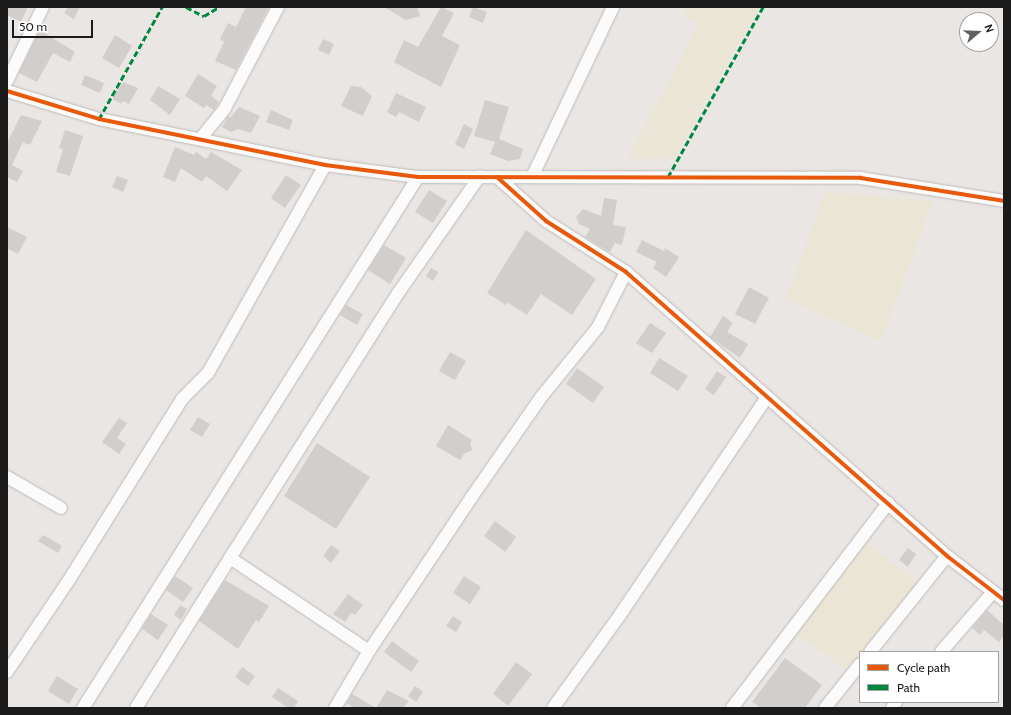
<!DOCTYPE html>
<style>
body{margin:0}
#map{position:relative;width:1011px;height:715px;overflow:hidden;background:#eae6e4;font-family:Cabin,sans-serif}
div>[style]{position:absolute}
.farmland>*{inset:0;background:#ebe5d6}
.building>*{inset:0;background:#d2cecc}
.roads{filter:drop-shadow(0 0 1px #bdbbba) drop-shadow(0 0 1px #bdbbba)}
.minor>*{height:12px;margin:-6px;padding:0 6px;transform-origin:6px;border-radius:6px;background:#fcfbfb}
.quiet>*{height:3px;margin-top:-1.5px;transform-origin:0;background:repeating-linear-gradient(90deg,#00873e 0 6px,transparent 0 9px)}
.cycleway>*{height:4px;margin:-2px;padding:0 2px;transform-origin:2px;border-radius:2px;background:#e8590c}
span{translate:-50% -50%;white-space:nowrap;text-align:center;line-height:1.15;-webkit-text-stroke:3px #fff;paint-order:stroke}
.frame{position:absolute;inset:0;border:8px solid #1b1b1b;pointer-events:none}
.legend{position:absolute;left:859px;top:651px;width:140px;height:52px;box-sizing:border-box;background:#fff;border:1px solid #a4a4a4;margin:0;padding:5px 7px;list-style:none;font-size:12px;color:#1b1b1b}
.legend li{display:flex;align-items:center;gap:8px;height:20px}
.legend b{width:20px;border:1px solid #a4a4a4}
.north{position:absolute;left:959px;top:12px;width:40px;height:40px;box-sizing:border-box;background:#fff;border:1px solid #a4a4a4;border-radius:50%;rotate:71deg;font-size:11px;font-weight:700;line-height:16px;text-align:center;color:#1b1b1b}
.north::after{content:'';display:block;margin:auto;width:14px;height:18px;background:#636261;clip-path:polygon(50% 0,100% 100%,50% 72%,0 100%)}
.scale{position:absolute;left:12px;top:20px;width:81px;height:18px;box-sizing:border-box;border:2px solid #1b1b1b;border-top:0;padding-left:5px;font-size:12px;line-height:14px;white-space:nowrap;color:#1b1b1b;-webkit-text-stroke:3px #fff;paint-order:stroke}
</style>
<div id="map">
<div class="farmland">
<i style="clip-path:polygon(688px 7px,759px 7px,674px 159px,627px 159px,698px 25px,684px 16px)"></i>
<i style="clip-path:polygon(825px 192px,933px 201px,881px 341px,786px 299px)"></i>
<i style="clip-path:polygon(866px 543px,919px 584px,864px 652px,860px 652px,860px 656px,848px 671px,796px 634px)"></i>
</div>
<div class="building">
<i style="clip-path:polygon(7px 7px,28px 7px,21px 22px,7px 15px)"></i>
<i style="clip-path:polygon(68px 7px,80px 7px,74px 19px,64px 13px)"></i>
<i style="clip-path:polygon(246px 7px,269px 7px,236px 70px,215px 61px,224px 42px,220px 39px,228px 23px,236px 27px)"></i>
<i style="clip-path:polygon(384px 7px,417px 7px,420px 16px,406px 20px)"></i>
<i style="clip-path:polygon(441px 7px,454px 13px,442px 36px,460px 45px,441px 87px,394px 62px,404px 40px,418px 47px)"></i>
<i style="clip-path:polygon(473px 7px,487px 12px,483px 23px,469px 17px)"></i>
<i style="clip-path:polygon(40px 30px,75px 52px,70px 62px,53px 53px,37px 82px,19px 73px)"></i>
<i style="clip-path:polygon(115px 35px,132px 46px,119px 68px,102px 58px)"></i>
<i style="clip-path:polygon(323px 39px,334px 44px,329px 55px,318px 50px)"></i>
<i style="clip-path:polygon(198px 74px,217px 86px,211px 96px,219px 102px,214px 110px,206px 105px,204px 108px,185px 96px)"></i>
<i style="clip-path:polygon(85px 75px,104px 83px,100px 93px,81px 85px)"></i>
<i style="clip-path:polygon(123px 82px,138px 88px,129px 104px,123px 101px,121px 104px,113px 99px)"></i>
<i style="clip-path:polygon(158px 86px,180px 99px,170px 115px,150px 100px)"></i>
<i style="clip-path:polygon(351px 86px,361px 87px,372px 96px,363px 116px,341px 106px)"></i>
<i style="clip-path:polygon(396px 93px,426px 107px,419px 122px,399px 112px,396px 117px,387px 112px)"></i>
<i style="clip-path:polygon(485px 100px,509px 107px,499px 139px,523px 149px,520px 159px,508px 161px,490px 154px,495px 142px,474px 136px)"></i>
<i style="clip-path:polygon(239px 107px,260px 116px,251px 133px,238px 129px,231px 132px,222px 127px,228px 116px,231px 117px)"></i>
<i style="clip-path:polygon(271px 110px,293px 120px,289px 130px,266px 122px)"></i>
<i style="clip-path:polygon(21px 115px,42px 121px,30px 145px,23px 142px,12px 165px,23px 171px,17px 182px,7px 177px,7px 143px)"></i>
<i style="clip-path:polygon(464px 124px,473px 129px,464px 149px,455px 144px)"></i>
<i style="clip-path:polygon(65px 130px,83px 136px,70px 176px,56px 172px,63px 149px,59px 148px)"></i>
<i style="clip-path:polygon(175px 147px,194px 155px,196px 152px,206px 159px,211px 152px,242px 170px,227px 191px,206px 176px,202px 182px,181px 168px,175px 182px,163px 177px)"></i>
<i style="clip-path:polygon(286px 175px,301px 185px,285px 208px,271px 198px)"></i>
<i style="clip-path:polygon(117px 176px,128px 180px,123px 192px,112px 187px)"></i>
<i style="clip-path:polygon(429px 190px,447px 201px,433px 223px,415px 212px)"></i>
<i style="clip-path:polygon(604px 198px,617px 200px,613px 225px,626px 227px,622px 245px,615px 243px,610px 252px,585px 237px,590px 229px,579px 224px,576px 217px,583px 209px,601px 216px)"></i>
<i style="clip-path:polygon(7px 227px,27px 237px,18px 254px,7px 248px)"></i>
<i style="clip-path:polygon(526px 230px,596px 279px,572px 315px,541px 294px,527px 315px,507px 302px,506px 305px,487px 293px)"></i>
<i style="clip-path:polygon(642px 240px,664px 251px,665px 248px,679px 257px,666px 277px,653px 268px,657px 262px,636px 252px)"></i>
<i style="clip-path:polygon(384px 245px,406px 258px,390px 284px,368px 270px)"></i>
<i style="clip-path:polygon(431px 268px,438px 272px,433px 281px,426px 276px)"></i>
<i style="clip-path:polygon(749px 287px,769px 298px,755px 324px,735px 314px)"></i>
<i style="clip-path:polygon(346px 305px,363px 314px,357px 325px,340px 315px)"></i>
<i style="clip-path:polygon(723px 316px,733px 323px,727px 332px,748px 344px,740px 358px,710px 337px)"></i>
<i style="clip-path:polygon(650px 323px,666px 333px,652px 353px,636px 343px)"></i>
<i style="clip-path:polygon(450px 352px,466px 361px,455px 380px,439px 371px)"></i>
<i style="clip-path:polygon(659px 358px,688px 376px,678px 391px,650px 373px)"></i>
<i style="clip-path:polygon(577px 368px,604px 387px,593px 403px,566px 384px)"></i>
<i style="clip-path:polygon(717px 371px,726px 377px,714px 395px,705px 389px)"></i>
<i style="clip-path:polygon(198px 417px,210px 424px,202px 437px,190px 430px)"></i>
<i style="clip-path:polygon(119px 418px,127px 423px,117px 438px,126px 444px,119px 454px,102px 442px)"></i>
<i style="clip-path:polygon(448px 425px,472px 440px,470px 443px,472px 450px,464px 454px,460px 460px,436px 446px)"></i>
<i style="clip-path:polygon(317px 443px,370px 477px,336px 529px,284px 496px)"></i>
<i style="clip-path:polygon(495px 521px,516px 537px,505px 552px,484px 536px)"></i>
<i style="clip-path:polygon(43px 535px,62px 546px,58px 553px,38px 541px)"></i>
<i style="clip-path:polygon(331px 545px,340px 551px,331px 563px,323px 556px)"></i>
<i style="clip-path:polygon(908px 548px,916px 554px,908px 567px,899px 560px)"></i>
<i style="clip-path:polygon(175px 576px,193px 588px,183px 602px,166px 590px)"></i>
<i style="clip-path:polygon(464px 576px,481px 587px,470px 604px,453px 593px)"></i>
<i style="clip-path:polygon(225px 580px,269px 606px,259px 622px,256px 620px,238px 649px,199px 621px)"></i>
<i style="clip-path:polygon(348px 594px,363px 605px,355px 615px,351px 613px,345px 622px,333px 614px)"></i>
<i style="clip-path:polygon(180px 605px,187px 609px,181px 620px,174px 615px)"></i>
<i style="clip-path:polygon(987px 610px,1004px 625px,1004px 636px,999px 642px,984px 630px,980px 635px,972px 628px)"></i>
<i style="clip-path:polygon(151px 614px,168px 625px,158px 640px,142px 629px)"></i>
<i style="clip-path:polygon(453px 616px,462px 622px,456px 632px,446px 626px)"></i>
<i style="clip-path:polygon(392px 641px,419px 661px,411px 672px,384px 652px)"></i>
<i style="clip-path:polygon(785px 658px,822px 685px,805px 708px,761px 708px,752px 702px)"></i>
<i style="clip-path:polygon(516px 662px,532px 674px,508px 706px,493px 694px)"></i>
<i style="clip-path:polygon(242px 667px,255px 676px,248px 686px,235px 677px)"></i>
<i style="clip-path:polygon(57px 676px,78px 689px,69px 704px,48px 691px)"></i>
<i style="clip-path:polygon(415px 686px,423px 692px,416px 702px,408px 696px)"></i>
<i style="clip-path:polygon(278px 688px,298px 701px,294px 708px,288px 708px,272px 697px)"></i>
<i style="clip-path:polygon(387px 690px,409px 701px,403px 708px,354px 708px,347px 703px,352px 694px,376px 708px)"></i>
</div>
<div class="roads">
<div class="minor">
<i style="left:7px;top:81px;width:82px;rotate:-64.1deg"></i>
<i style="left:7px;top:91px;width:96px;rotate:16.9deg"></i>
<i style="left:99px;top:119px;width:231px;rotate:11.5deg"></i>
<i style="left:325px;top:165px;width:94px;rotate:7.4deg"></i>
<i style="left:418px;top:177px;width:443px;rotate:0.1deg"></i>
<i style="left:861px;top:178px;width:145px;rotate:9.1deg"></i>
<i style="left:201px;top:138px;width:38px;rotate:-51deg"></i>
<i style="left:225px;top:108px;width:114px;rotate:-62.3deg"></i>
<i style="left:497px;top:177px;width:66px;rotate:41.9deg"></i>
<i style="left:546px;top:221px;width:95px;rotate:32.5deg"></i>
<i style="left:626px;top:272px;width:429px;rotate:41.5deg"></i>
<i style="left:947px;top:556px;width:72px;rotate:37.7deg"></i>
<i style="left:532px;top:177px;width:188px;rotate:-64.5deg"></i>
<i style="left:7px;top:477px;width:62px;rotate:29.9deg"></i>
<i style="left:369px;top:651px;width:167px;rotate:-146.2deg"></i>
<i style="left:230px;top:558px;width:315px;rotate:-57.6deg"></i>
<i style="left:399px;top:292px;width:141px;rotate:-55.1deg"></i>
<i style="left:870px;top:652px;width:123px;rotate:-51.3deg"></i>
<i style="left:941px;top:652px;width:79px;rotate:-49.1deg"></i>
<i style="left:7px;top:672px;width:111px;rotate:-56deg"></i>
<i style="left:69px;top:580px;width:213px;rotate:-58deg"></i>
<i style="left:182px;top:399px;width:37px;rotate:-45deg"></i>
<i style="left:208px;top:373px;width:239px;rotate:-60.6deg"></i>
<i style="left:83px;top:708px;width:628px;rotate:-57.75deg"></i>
<i style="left:136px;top:708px;width:177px;rotate:-57.9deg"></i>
<i style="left:335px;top:708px;width:66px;rotate:-59.2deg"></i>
<i style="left:369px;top:651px;width:184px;rotate:-56.3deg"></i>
<i style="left:471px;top:498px;width:124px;rotate:-55.2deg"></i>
<i style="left:542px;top:396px;width:89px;rotate:-50.9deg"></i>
<i style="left:598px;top:327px;width:62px;rotate:-63deg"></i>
<i style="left:553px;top:708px;width:115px;rotate:-54.2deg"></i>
<i style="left:620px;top:615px;width:263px;rotate:-56deg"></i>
<i style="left:732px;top:708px;width:258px;rotate:-52.7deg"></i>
<i style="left:825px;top:708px;width:56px;rotate:-51.5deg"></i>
<i style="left:892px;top:708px;width:7px;rotate:-56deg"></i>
</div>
</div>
<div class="quiet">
<i style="left:186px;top:7px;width:20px;rotate:27deg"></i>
<i style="left:204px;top:16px;width:17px;rotate:-31deg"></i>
<i style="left:99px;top:119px;width:129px;rotate:-60.6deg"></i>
<i style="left:668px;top:177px;width:195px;rotate:-60.8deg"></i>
</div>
<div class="cycleway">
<i style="left:7px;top:91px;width:96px;rotate:16.9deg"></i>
<i style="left:99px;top:119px;width:231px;rotate:11.5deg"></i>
<i style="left:325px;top:165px;width:94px;rotate:7.4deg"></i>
<i style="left:418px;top:177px;width:443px;rotate:0.1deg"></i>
<i style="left:861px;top:178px;width:145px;rotate:9.1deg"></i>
<i style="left:497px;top:177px;width:66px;rotate:41.9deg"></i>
<i style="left:546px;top:221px;width:95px;rotate:32.5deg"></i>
<i style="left:626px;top:272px;width:429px;rotate:41.5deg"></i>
<i style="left:947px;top:556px;width:72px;rotate:37.7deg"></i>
</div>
<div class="frame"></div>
<ul class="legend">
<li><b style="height:5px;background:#e8590c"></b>Cycle path</li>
<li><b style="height:5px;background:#00873e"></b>Path</li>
</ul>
<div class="north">N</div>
<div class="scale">50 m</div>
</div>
